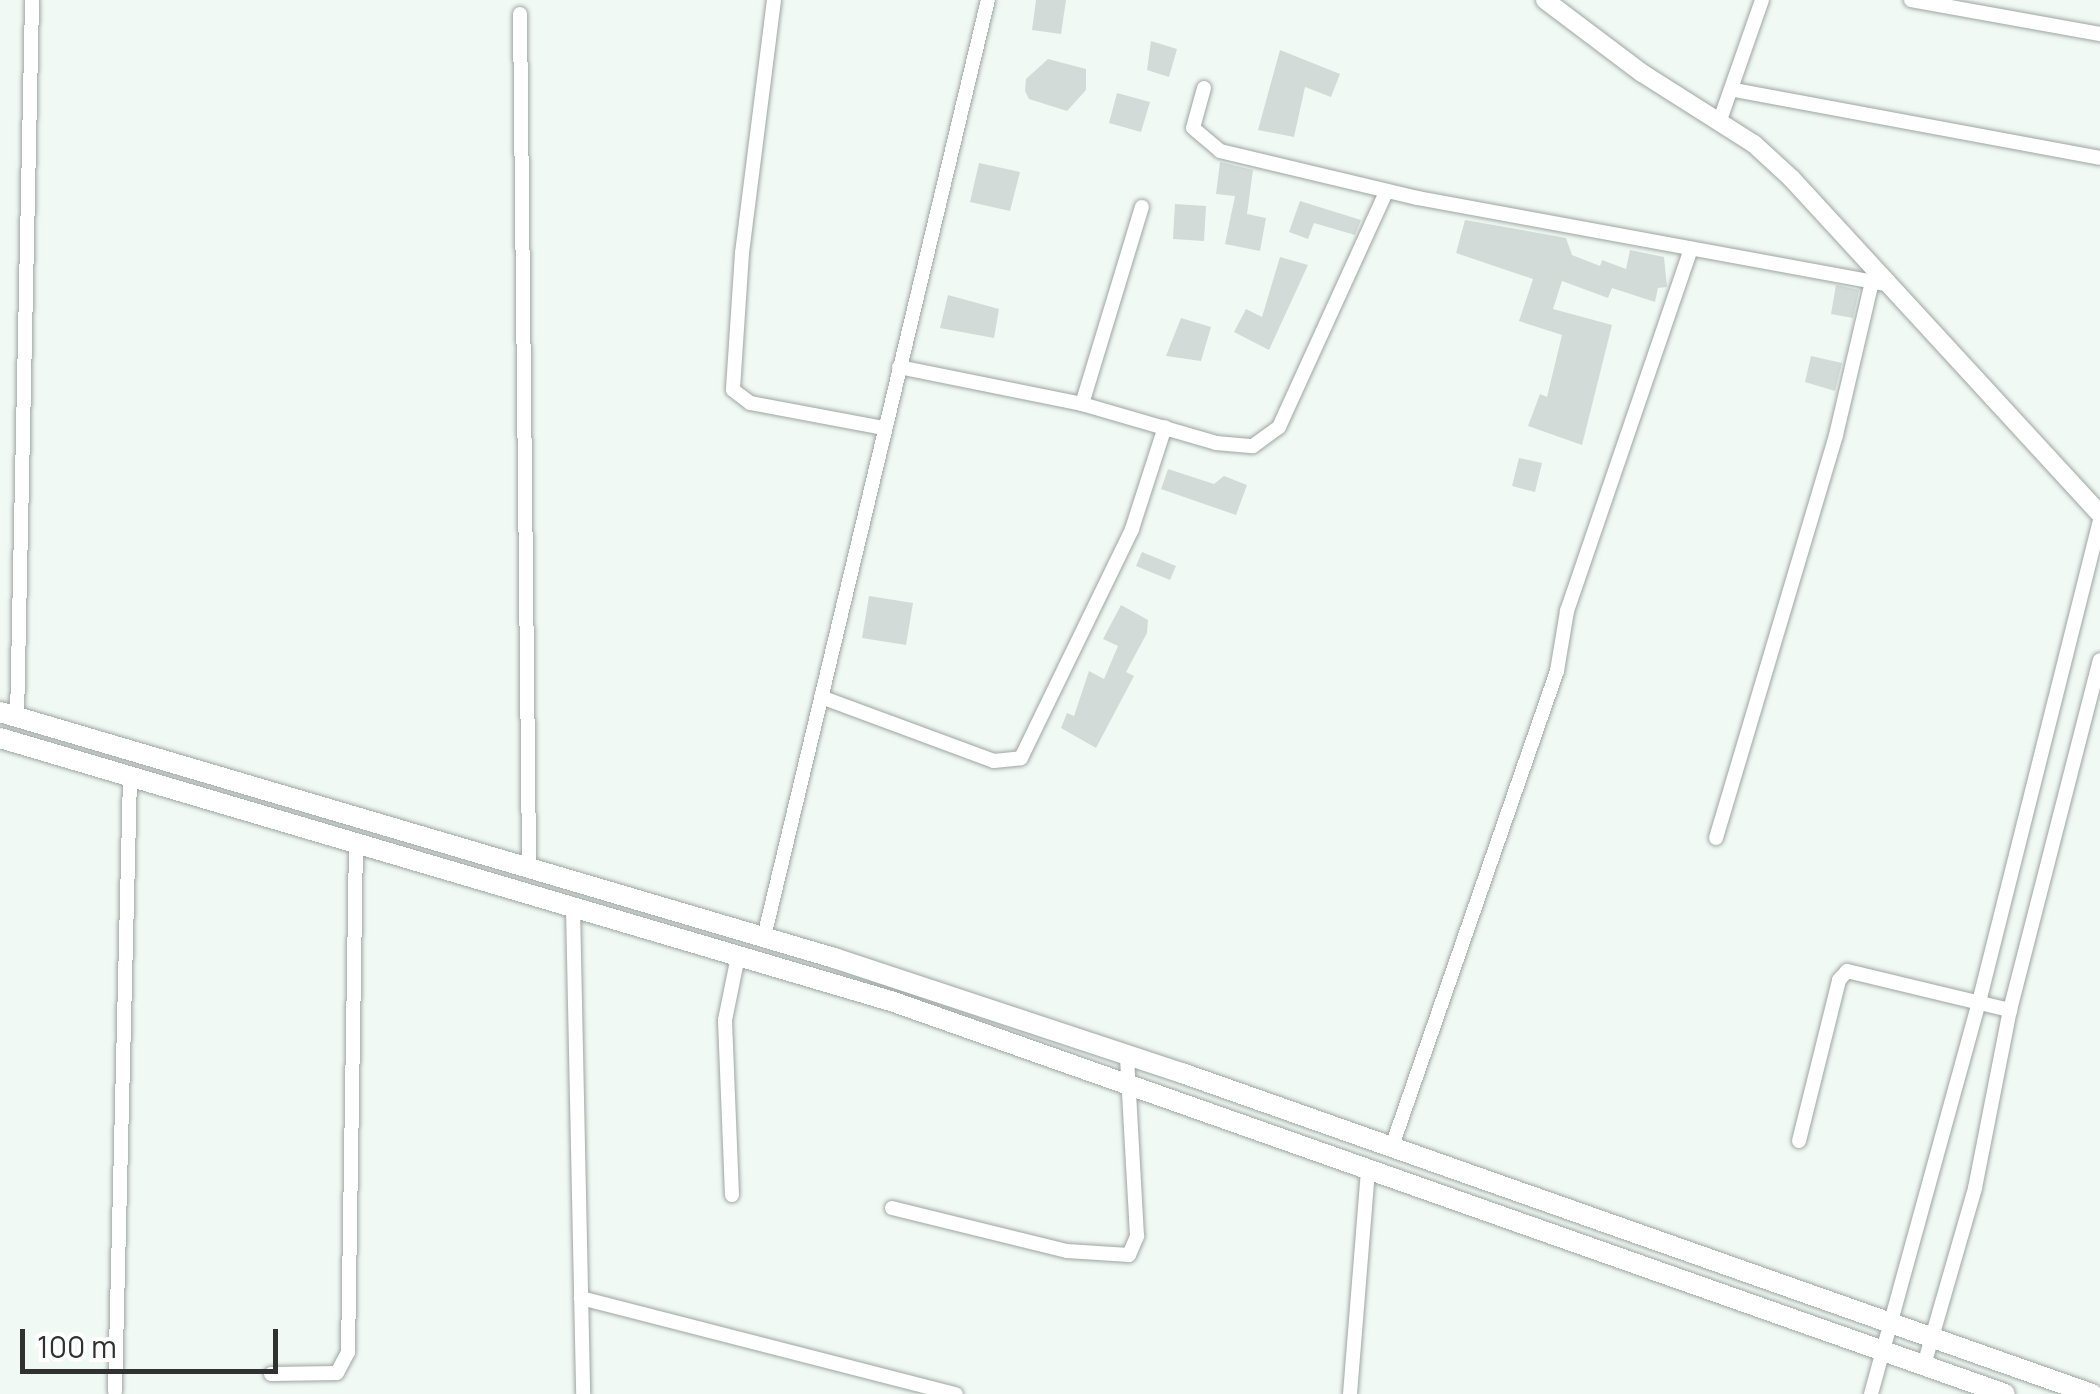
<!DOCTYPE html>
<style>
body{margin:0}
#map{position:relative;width:2100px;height:1394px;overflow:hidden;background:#f1f9f5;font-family:Manrope,sans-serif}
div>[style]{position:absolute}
.building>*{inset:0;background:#d3dbd8}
.roads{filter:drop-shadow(0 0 2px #9ea5a2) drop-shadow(0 0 2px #9ea5a2)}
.minor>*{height:14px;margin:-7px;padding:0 7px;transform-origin:7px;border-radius:7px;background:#fff}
.tertiary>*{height:18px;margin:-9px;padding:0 9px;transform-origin:9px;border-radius:9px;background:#fff}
.secondary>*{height:20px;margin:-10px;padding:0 10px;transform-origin:10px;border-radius:10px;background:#fff}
span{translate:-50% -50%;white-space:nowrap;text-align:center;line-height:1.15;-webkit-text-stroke:8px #fff;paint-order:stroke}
.scale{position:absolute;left:20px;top:1329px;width:258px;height:45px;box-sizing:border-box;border:5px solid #2f3231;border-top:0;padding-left:12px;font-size:30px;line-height:35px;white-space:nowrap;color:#2f3231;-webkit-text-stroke:8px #fff;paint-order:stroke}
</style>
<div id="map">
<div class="building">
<i style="clip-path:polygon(1036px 0,1066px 0,1061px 34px,1032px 30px)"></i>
<i style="clip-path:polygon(1151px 41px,1177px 49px,1169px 77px,1147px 70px)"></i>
<i style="clip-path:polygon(1280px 50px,1340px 74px,1331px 97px,1305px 87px,1294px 137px,1258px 130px)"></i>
<i style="clip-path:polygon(1048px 59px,1086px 69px,1086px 90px,1067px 111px,1029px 99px,1025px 91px,1026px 79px)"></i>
<i style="clip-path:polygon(1117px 93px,1150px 102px,1141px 132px,1109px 123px)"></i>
<i style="clip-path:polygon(1220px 162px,1253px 170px,1247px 214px,1266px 218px,1260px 251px,1225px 244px,1235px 196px,1216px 194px)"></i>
<i style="clip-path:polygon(979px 163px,1020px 172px,1010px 211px,970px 202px)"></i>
<i style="clip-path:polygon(1300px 201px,1361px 220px,1355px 235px,1314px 223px,1308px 239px,1289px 232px)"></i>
<i style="clip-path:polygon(1175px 204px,1206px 206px,1204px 241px,1173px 239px)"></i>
<i style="clip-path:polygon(1465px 220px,1566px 238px,1572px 255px,1600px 266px,1602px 260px,1626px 269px,1630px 250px,1664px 257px,1667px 287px,1658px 288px,1655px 302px,1612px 288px,1608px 298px,1562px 281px,1553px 309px,1612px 325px,1582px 445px,1528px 426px,1540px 394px,1547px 397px,1562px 335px,1519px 321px,1533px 279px,1456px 253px)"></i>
<i style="clip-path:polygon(1280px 257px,1308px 265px,1269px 350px,1234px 332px,1246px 309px,1262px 317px)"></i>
<i style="clip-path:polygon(1836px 285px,1859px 290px,1853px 318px,1831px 314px)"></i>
<i style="clip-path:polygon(948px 295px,999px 309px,994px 338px,940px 328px)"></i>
<i style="clip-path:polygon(1181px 318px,1211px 327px,1201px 361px,1166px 356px)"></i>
<i style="clip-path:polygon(1811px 356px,1842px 363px,1835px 391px,1805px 382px)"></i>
<i style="clip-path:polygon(1519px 458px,1542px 463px,1535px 492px,1512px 486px)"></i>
<i style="clip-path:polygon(1168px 469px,1214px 484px,1224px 476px,1247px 485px,1236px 515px,1161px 489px)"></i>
<i style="clip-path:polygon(1142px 552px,1176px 566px,1170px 580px,1136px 566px)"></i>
<i style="clip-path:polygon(869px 596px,913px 603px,906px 645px,862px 638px)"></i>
<i style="clip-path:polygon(1121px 605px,1148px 620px,1147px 633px,1126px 672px,1134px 676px,1096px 748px,1061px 728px,1067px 713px,1074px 716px,1089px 671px,1104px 679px,1118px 646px,1103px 639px)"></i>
</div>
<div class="roads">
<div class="minor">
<i style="left:774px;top:0;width:255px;rotate:97.2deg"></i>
<i style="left:742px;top:253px;width:137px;rotate:93.8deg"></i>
<i style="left:733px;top:390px;width:21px;rotate:37deg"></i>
<i style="left:750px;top:403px;width:135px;rotate:10.6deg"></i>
<i style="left:1911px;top:0;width:192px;rotate:10.2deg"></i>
<i style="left:520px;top:14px;width:852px;rotate:89.39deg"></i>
<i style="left:1204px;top:88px;width:41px;rotate:105.4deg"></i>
<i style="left:1193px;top:128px;width:35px;rotate:40deg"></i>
<i style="left:1220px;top:151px;width:203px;rotate:13.4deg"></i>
<i style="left:1417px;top:198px;width:478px;rotate:10.4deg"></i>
<i style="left:1734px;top:90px;width:372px;rotate:10.5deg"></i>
<i style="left:1720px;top:120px;width:127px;rotate:-70.7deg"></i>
<i style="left:899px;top:367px;width:187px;rotate:11.4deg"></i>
<i style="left:1082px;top:404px;width:140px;rotate:16.2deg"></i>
<i style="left:1216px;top:443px;width:37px;rotate:5deg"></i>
<i style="left:1253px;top:446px;width:32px;rotate:-36deg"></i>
<i style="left:1279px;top:427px;width:258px;rotate:-65.5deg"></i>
<i style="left:1082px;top:404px;width:206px;rotate:-73.1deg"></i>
<i style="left:821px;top:697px;width:184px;rotate:20.3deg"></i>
<i style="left:994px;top:761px;width:27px;rotate:-6deg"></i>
<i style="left:1021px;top:758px;width:254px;rotate:-64.1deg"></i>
<i style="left:1132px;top:529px;width:107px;rotate:-72.1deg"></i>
<i style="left:17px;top:718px;width:718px;rotate:-88.8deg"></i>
<i style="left:1716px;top:838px;width:420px;rotate:-73.4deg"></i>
<i style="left:1836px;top:435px;width:157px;rotate:-76.8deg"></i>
<i style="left:573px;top:908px;width:486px;rotate:88.8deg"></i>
<i style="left:764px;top:937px;width:963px;rotate:-76.56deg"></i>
<i style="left:1799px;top:1141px;width:166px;rotate:-76deg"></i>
<i style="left:1839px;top:980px;width:12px;rotate:-48deg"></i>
<i style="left:1847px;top:971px;width:168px;rotate:13.5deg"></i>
<i style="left:1391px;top:1149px;width:506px;rotate:-70.85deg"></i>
<i style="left:1557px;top:671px;width:61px;rotate:-80.5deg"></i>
<i style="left:1567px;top:611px;width:379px;rotate:-71.1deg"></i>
<i style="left:732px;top:1195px;width:175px;rotate:-92.3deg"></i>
<i style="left:725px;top:1020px;width:65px;rotate:-78.5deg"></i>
<i style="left:892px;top:1208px;width:180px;rotate:13.8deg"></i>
<i style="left:1067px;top:1251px;width:62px;rotate:3.7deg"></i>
<i style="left:1129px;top:1255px;width:21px;rotate:-67deg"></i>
<i style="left:1137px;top:1236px;width:179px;rotate:-93.2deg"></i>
<i style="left:581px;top:1298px;width:387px;rotate:14.4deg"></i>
<i style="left:1924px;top:1365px;width:184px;rotate:-73.9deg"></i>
<i style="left:1975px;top:1188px;width:181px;rotate:-78.9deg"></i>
<i style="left:2010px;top:1010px;width:361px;rotate:-75.6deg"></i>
<i style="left:271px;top:1374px;width:66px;rotate:-0.9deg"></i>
<i style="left:337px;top:1373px;width:24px;rotate:-62deg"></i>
<i style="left:348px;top:1352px;width:507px;rotate:-89.1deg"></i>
<i style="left:115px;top:1391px;width:614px;rotate:-88.6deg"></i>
<i style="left:1350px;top:1394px;width:226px;rotate:-85.4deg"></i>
<i style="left:1871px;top:1394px;width:407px;rotate:-74.6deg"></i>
<i style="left:1979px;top:1002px;width:495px;rotate:-75.9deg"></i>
</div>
<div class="tertiary">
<i style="left:1545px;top:0;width:121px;rotate:37deg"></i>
<i style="left:1642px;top:73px;width:133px;rotate:32.4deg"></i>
<i style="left:1754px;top:144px;width:52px;rotate:42.6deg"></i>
<i style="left:1792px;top:179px;width:455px;rotate:47.4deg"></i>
</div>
<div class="secondary">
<i style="left:0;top:712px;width:870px;rotate:16.43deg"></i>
<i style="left:834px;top:958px;width:367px;rotate:18.3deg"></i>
<i style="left:1182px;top:1073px;width:965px;rotate:19.43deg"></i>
<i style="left:0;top:738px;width:929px;rotate:16.45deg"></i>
<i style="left:891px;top:1001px;width:1181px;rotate:19.43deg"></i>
</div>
</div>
<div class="scale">100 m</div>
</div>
